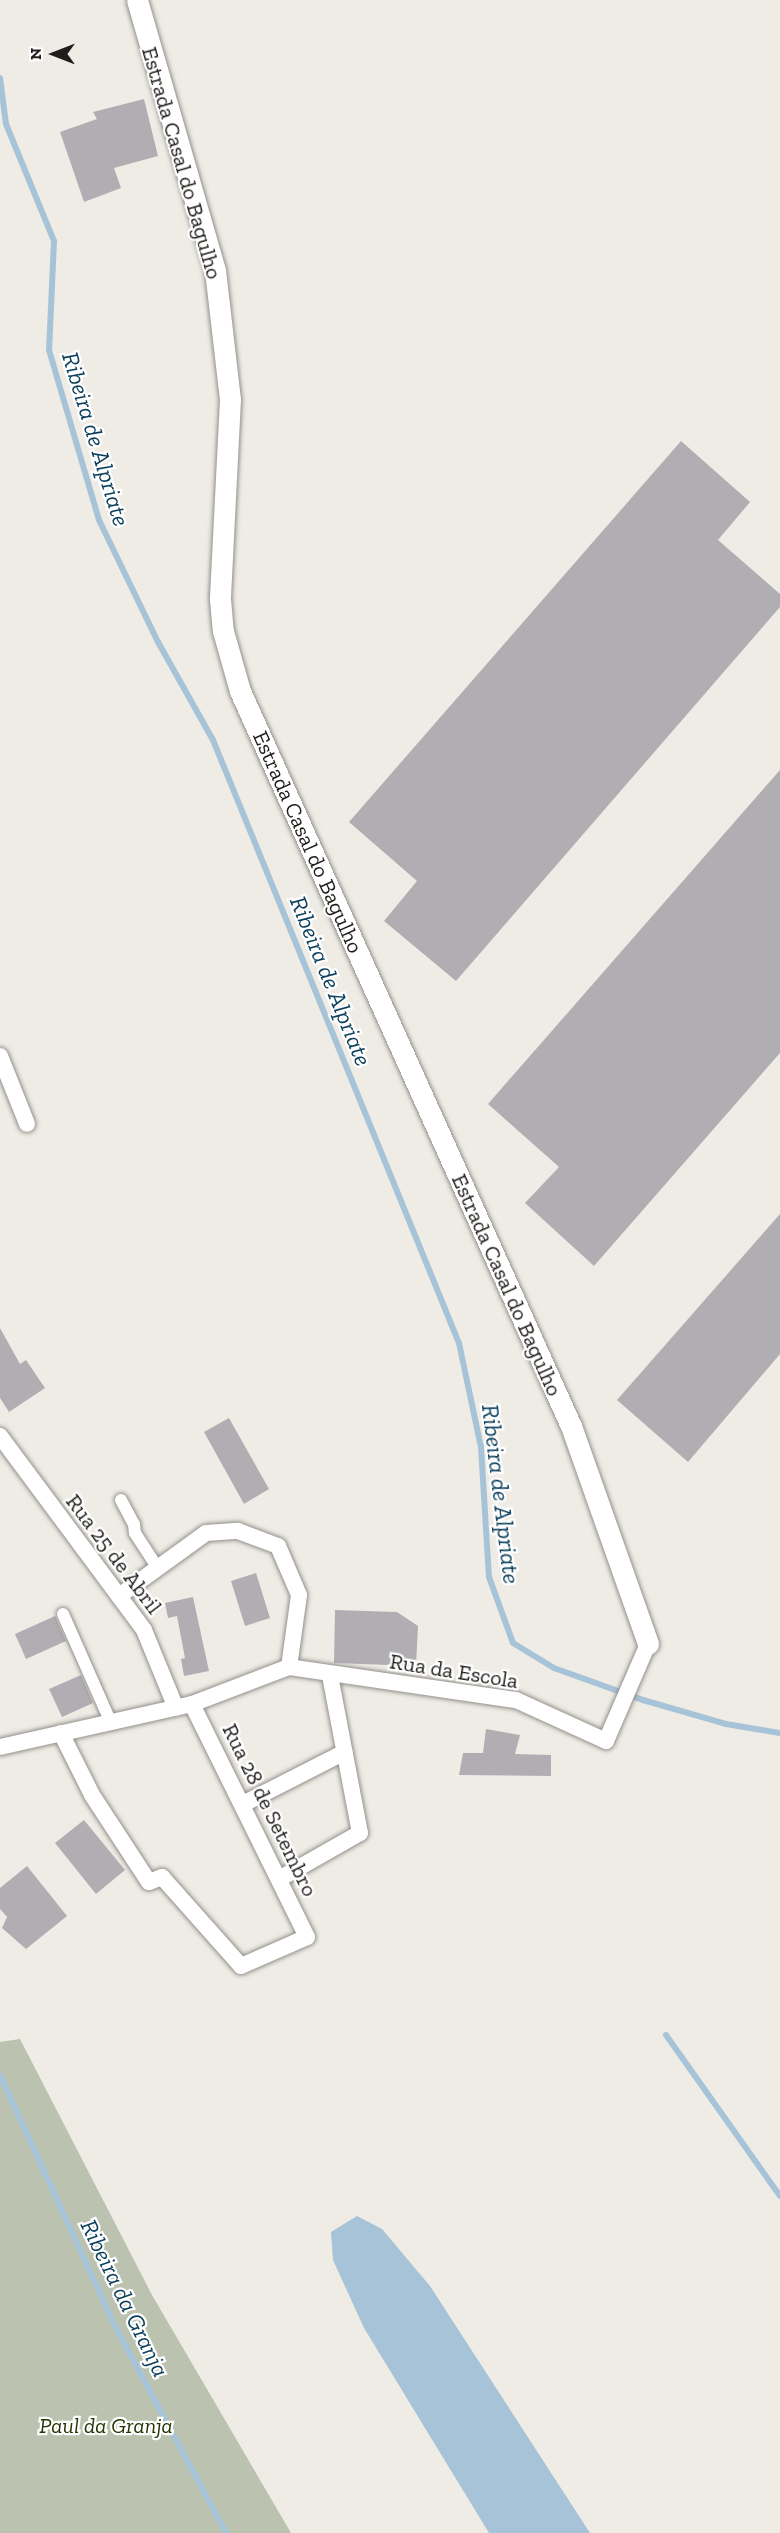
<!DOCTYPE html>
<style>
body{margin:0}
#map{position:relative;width:780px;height:2533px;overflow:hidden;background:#efece6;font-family:"Zilla Slab",serif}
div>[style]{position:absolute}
.green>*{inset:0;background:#bbc2af}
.water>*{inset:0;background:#a7c3d7}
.stream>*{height:6px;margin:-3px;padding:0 3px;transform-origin:3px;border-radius:3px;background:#a7c3d7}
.building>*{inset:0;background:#b1aeb3}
.roads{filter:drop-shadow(0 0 2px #93908b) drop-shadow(0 0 2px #93908b)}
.pedestrian>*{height:12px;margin:-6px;padding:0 6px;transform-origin:6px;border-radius:6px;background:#fff}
.minor>*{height:16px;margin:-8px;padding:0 8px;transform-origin:8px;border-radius:8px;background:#fff}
.tertiary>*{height:21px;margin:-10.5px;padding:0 10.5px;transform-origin:10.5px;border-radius:10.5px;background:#fff}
span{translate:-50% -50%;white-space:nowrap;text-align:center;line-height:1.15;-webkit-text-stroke:4.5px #fff;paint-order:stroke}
.street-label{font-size:22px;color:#1f1e1c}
.park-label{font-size:22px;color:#283503;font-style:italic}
.water-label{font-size:24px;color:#0b3f5c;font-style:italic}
.north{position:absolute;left:24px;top:24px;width:60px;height:60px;-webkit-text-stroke:4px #fff;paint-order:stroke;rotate:270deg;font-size:16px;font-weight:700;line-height:24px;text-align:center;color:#1f1e1c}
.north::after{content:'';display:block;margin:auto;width:21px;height:27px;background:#1f1e1c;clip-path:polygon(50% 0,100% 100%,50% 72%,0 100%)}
</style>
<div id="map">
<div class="green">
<i style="clip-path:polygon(20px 2039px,152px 2295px,291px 2533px,0 2533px,0 2042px)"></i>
</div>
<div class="water">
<i style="clip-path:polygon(357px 2216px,382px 2229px,430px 2286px,590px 2533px,489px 2533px,364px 2328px,333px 2260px,331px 2232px)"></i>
</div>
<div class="stream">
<i style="left:0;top:78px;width:46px;rotate:82.6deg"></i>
<i style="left:6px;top:124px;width:126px;rotate:67.7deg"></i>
<i style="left:54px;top:241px;width:109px;rotate:92.6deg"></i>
<i style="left:49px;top:350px;width:177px;rotate:73.6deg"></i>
<i style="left:99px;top:520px;width:136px;rotate:64.2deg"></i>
<i style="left:158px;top:642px;width:112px;rotate:60.7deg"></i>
<i style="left:213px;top:740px;width:651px;rotate:67.81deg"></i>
<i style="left:459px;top:1343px;width:106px;rotate:78.1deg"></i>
<i style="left:481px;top:1447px;width:130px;rotate:86.5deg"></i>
<i style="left:489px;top:1577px;width:70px;rotate:70deg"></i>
<i style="left:513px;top:1643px;width:48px;rotate:31.4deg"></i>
<i style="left:554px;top:1668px;width:95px;rotate:19.8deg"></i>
<i style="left:643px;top:1700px;width:86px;rotate:16.1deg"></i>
<i style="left:726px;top:1724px;width:55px;rotate:9.5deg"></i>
<i style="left:666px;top:2035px;width:197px;rotate:54.7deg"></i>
<i style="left:0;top:2075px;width:276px;rotate:65.4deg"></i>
<i style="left:115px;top:2326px;width:235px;rotate:61.8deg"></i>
</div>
<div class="building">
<i style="clip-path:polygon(144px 99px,158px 156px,114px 168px,121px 188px,84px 202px,60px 132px,97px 119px,93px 112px)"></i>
<i style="clip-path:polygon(681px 441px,750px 502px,718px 540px,780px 594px,780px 607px,456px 981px,384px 921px,417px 881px,349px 822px)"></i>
<i style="clip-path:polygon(780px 770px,780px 1053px,594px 1266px,525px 1203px,559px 1167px,488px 1104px)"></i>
<i style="clip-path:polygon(780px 1214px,780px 1354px,688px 1462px,617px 1400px)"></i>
<i style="clip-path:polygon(0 1328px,20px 1364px,26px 1360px,45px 1388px,9px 1412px,0 1398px)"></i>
<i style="clip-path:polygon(229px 1418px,269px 1489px,244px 1504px,204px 1432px)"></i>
<i style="clip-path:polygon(256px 1573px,270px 1618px,245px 1626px,231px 1581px)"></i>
<i style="clip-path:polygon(193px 1597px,209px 1671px,184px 1676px,181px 1659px,185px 1658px,177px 1616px,168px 1618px,165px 1603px)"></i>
<i style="clip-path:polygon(335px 1610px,397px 1612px,418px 1626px,416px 1666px,334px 1663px)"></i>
<i style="clip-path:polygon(55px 1616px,66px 1641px,26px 1659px,15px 1634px)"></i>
<i style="clip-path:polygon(81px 1675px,93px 1703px,62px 1717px,49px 1689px)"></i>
<i style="clip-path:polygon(486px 1729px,520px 1735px,515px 1754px,551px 1755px,551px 1776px,459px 1775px,463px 1753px,483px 1753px)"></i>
<i style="clip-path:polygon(84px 1820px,125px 1870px,96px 1894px,55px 1843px)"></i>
<i style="clip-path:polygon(27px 1866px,67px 1916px,26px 1949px,2px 1928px,7px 1917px,0 1909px,0 1888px)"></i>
</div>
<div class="roads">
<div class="pedestrian">
<i style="left:121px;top:1500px;width:27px;rotate:62deg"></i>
<i style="left:134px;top:1524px;width:9px;rotate:84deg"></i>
<i style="left:135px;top:1533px;width:40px;rotate:57.1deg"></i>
<i style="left:63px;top:1614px;width:119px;rotate:66.2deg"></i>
</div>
<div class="minor">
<i style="left:0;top:1056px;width:73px;rotate:68.3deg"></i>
<i style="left:0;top:1436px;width:242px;rotate:53.4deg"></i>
<i style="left:144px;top:1630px;width:84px;rotate:67.7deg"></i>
<i style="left:119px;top:1596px;width:107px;rotate:-35.9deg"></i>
<i style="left:206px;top:1533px;width:32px;rotate:-4deg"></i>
<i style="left:238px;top:1531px;width:43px;rotate:20.6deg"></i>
<i style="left:278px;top:1546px;width:53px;rotate:66.8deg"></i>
<i style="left:299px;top:1595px;width:73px;rotate:97.9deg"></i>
<i style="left:289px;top:1667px;width:229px;rotate:8.3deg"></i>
<i style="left:516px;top:1700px;width:99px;rotate:24.5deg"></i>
<i style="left:606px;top:1741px;width:106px;rotate:-66.6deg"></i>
<i style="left:61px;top:1733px;width:69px;rotate:63.4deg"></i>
<i style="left:92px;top:1795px;width:104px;rotate:56.8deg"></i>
<i style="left:149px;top:1882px;width:14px;rotate:-21deg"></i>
<i style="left:162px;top:1877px;width:119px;rotate:48.4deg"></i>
<i style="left:241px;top:1966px;width:72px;rotate:-23.7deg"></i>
<i style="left:307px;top:1937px;width:260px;rotate:-116.3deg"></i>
<i style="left:0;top:1747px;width:197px;rotate:-12.6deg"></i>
<i style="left:192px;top:1704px;width:104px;rotate:-20.9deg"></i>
<i style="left:243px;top:1804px;width:114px;rotate:-27deg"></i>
<i style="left:279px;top:1879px;width:93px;rotate:-29.6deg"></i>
<i style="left:360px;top:1833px;width:161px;rotate:-100.8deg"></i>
</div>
<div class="tertiary">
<i style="left:137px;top:0;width:281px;rotate:73.9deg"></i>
<i style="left:215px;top:270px;width:130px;rotate:83.4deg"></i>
<i style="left:230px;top:399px;width:200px;rotate:92.9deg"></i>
<i style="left:220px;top:599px;width:32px;rotate:85deg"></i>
<i style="left:223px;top:631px;width:62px;rotate:74.2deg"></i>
<i style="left:240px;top:691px;width:806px;rotate:65.76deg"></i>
<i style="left:571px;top:1426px;width:231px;rotate:70.5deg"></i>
</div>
</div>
<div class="street-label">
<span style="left:182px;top:163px;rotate:74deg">Estrada Casal do Bagulho</span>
<span style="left:308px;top:842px;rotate:66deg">Estrada Casal do Bagulho</span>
<span style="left:507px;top:1285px;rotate:66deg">Estrada Casal do Bagulho</span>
<span style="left:114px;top:1554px;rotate:53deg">Rua 25 de Abril</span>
<span style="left:454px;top:1671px;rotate:9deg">Rua da Escola</span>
<span style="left:270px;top:1810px;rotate:64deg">Rua 28 de Setembro</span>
</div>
<div class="park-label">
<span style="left:106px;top:2426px">Paul da Granja</span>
</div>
<div class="water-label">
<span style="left:96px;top:439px;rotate:73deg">Ribeira de Alpriate</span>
<span style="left:331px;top:981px;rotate:68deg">Ribeira de Alpriate</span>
<span style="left:501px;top:1494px;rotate:83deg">Ribeira de Alpriate</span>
<span style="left:125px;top:2298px;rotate:64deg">Ribeira da Granja</span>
</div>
<div class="north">N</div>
</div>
